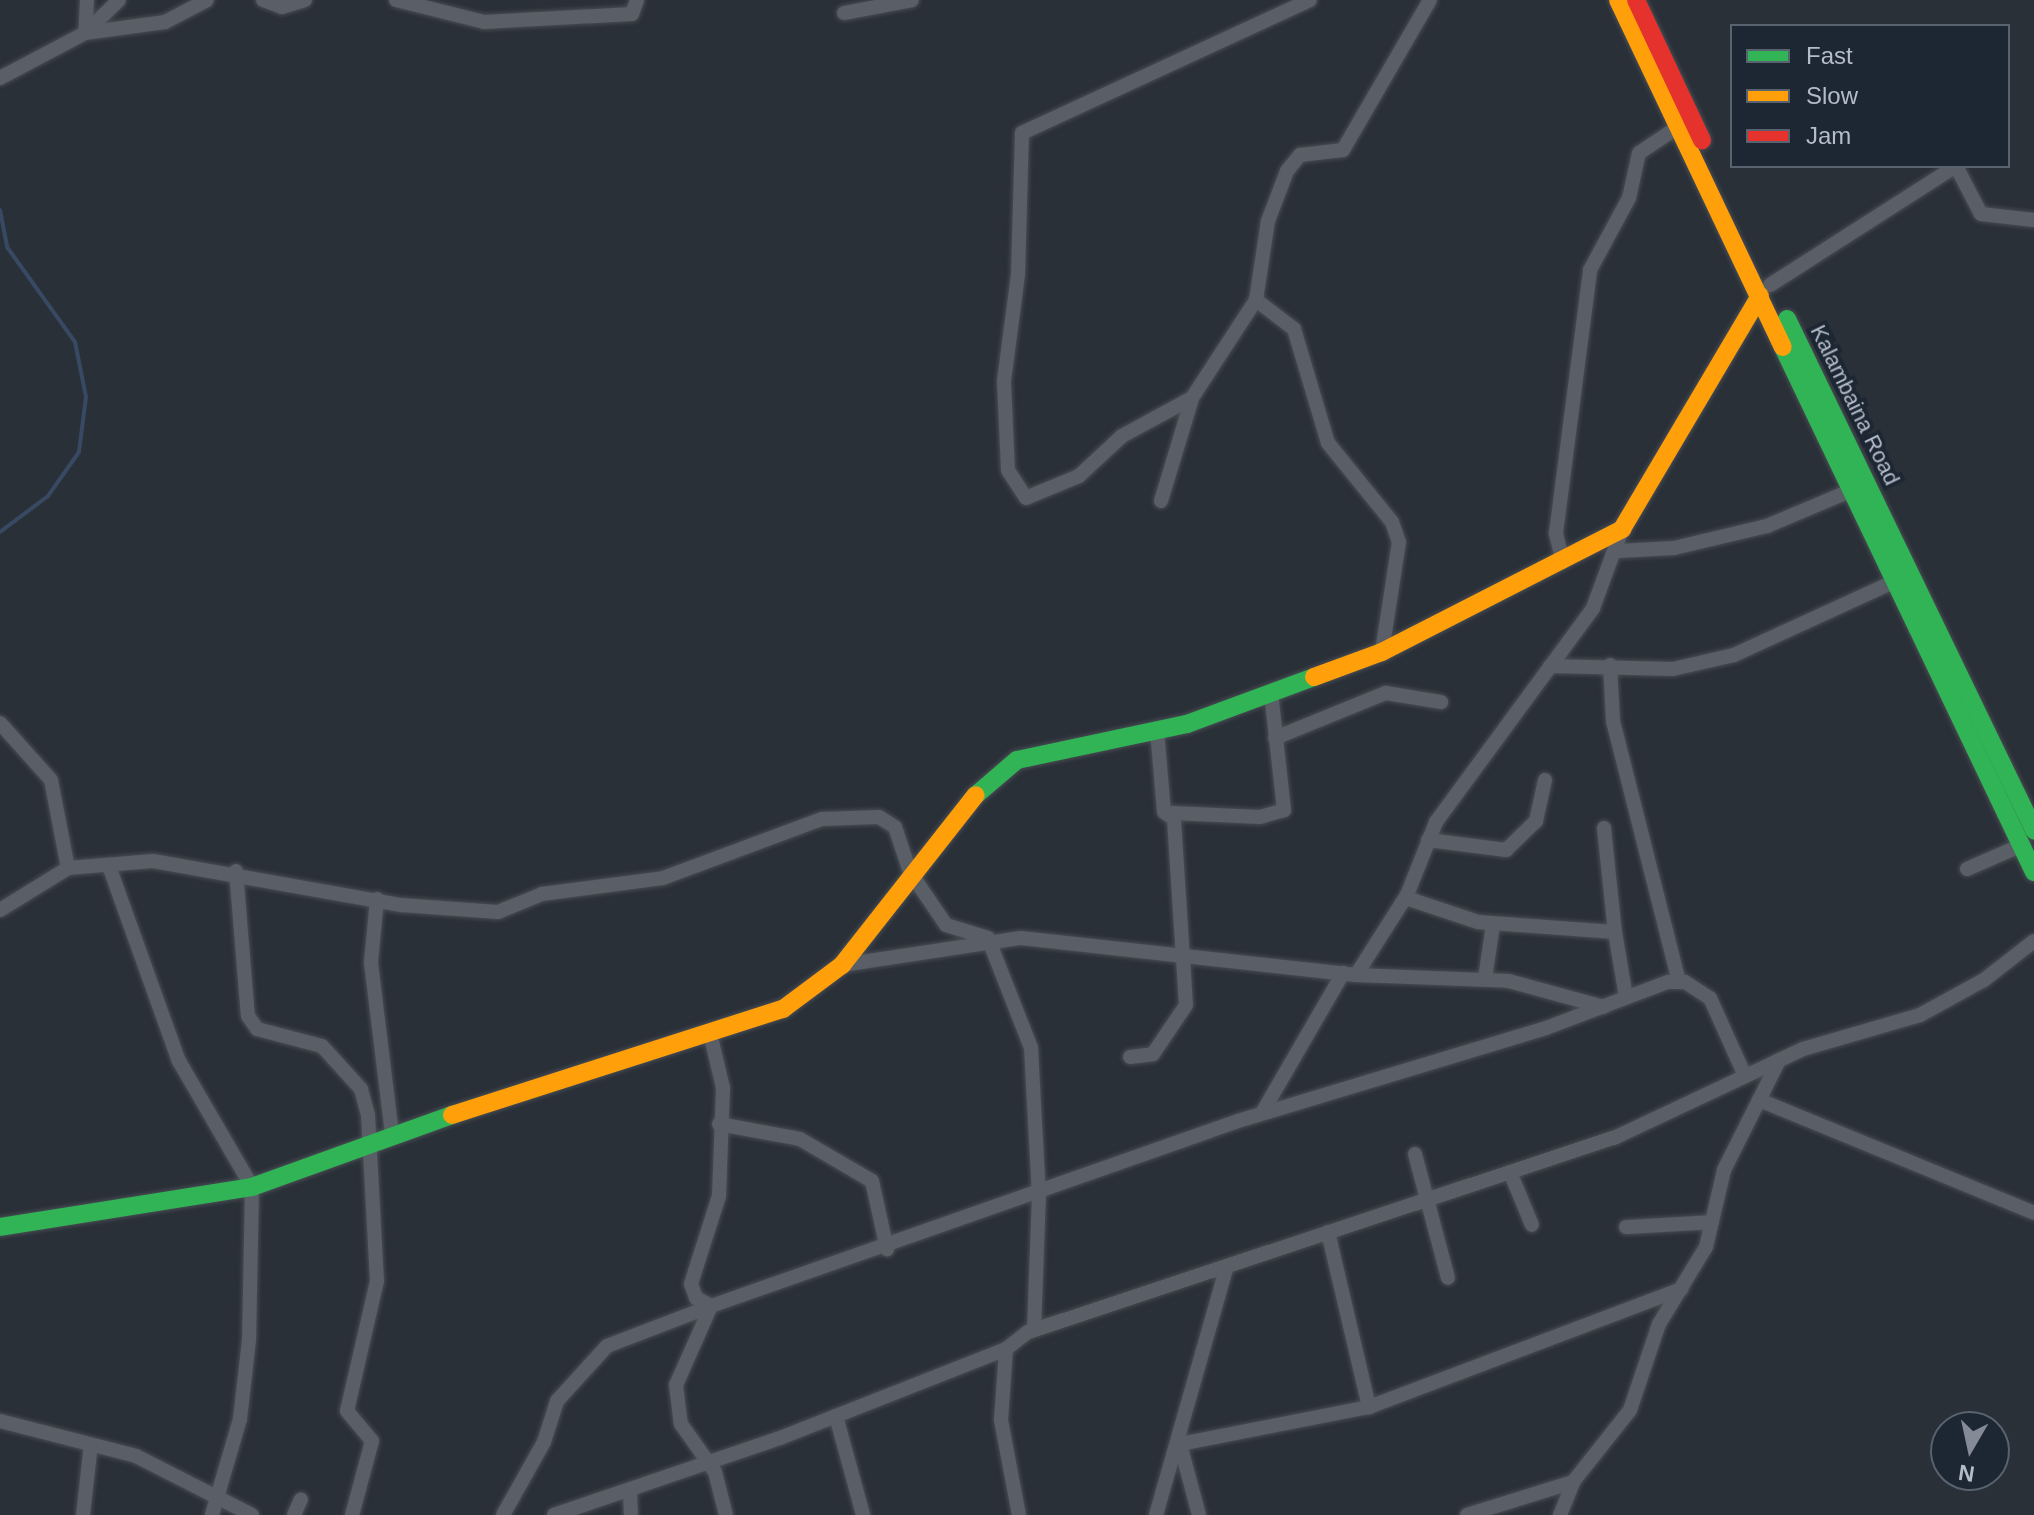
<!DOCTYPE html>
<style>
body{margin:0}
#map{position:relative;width:2034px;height:1515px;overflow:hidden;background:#2a3038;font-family:Arial,sans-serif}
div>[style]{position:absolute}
.stream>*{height:4px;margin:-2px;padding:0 2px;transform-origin:2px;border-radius:2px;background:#384963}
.roads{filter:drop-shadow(0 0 2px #484c53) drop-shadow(0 0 2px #484c53)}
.street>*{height:14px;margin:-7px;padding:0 7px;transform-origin:7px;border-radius:7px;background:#5a5e66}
.fast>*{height:18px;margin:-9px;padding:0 9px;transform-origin:9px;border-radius:9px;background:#30b455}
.slow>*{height:18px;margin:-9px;padding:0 9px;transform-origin:9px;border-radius:9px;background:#ff9f0a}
.jam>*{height:18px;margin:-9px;padding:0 9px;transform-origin:9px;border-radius:9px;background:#e5322d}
span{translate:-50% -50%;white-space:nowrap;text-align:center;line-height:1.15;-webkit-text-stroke:8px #1d2633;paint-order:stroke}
.street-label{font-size:22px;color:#b4bcc9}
.legend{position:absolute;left:1730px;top:24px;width:280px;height:144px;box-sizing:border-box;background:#1d2633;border:2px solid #59626f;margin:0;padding:10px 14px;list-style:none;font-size:24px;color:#b4bcc9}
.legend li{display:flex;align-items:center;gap:16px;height:40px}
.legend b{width:40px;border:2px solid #59626f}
.north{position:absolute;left:1930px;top:1411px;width:80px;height:80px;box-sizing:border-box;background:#1d2633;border:2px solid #59626f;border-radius:50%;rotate:189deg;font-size:22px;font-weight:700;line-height:32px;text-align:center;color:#b4bcc9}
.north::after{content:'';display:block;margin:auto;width:28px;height:36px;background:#848b96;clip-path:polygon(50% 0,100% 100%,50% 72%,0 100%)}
</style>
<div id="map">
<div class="stream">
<i style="left:0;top:210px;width:38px;rotate:79deg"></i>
<i style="left:7px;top:247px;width:117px;rotate:54.4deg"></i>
<i style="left:75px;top:342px;width:56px;rotate:78.7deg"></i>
<i style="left:86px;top:397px;width:55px;rotate:97.3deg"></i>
<i style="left:79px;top:452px;width:54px;rotate:125.2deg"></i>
<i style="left:48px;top:496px;width:60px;rotate:143.1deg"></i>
</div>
<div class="roads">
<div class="street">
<i style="left:87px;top:0;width:33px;rotate:93deg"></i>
<i style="left:85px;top:33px;width:81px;rotate:-7.8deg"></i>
<i style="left:165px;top:22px;width:47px;rotate:-27.6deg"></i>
<i style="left:263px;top:0;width:20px;rotate:20deg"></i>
<i style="left:282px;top:7px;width:24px;rotate:-17deg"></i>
<i style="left:396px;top:0;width:91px;rotate:14deg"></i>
<i style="left:484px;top:22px;width:148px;rotate:-3.1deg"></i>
<i style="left:632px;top:14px;width:15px;rotate:-70deg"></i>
<i style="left:844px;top:13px;width:69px;rotate:-10.8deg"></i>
<i style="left:0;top:78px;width:96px;rotate:-27.9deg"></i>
<i style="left:85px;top:33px;width:47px;rotate:-44.1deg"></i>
<i style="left:1956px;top:166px;width:54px;rotate:62.5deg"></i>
<i style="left:1981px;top:214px;width:53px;rotate:6.5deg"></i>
<i style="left:1770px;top:285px;width:221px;rotate:-32.6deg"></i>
<i style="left:1256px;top:300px;width:48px;rotate:37.3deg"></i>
<i style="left:1294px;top:329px;width:119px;rotate:73.4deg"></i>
<i style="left:1328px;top:443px;width:102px;rotate:51deg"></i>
<i style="left:1392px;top:522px;width:21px;rotate:71deg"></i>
<i style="left:1399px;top:542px;width:111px;rotate:98.8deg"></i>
<i style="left:1192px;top:398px;width:80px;rotate:151.5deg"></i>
<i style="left:1122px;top:436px;width:59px;rotate:137.1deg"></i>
<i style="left:1079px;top:476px;width:57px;rotate:157.5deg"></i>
<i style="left:1026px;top:498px;width:33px;rotate:-123deg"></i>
<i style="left:1008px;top:470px;width:89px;rotate:-92.6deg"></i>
<i style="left:1004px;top:381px;width:107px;rotate:-82.5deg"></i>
<i style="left:1018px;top:275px;width:142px;rotate:-88.4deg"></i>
<i style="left:1022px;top:133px;width:317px;rotate:-24.8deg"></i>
<i style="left:1161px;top:501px;width:108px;rotate:-73.2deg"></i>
<i style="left:1192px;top:398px;width:117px;rotate:-56.9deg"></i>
<i style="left:1256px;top:300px;width:80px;rotate:-81.4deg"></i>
<i style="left:1268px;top:221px;width:53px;rotate:-69.2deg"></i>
<i style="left:1287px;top:171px;width:21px;rotate:-51deg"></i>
<i style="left:1300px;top:155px;width:43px;rotate:-6.6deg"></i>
<i style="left:1343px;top:150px;width:173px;rotate:-59.9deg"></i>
<i style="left:1618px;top:551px;width:56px;rotate:-3.1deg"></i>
<i style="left:1674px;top:548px;width:96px;rotate:-13.3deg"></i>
<i style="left:1767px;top:526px;width:90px;rotate:-22.9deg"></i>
<i style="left:1563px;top:562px;width:30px;rotate:-104deg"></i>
<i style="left:1556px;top:533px;width:265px;rotate:-82.6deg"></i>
<i style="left:1590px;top:270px;width:82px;rotate:-61.6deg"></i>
<i style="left:1629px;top:198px;width:46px;rotate:-77.5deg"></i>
<i style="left:1639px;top:153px;width:47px;rotate:-33.7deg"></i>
<i style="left:1610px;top:665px;width:56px;rotate:86.9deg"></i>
<i style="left:1613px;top:721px;width:269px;rotate:75.8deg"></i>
<i style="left:1550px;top:666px;width:123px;rotate:1.4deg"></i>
<i style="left:1673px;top:669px;width:63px;rotate:-12.9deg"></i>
<i style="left:1734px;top:655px;width:178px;rotate:-24.6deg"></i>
<i style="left:0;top:723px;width:76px;rotate:48.2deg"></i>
<i style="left:51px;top:780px;width:90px;rotate:79.1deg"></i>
<i style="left:1275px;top:738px;width:120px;rotate:-22.1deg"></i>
<i style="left:1386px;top:693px;width:56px;rotate:9.3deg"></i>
<i style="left:1173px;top:813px;width:87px;rotate:2.6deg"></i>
<i style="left:1260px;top:817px;width:25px;rotate:-16deg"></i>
<i style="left:1284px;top:810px;width:119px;rotate:-96.3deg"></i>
<i style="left:1604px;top:828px;width:105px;rotate:84deg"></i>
<i style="left:1428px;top:840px;width:79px;rotate:7.3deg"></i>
<i style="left:1506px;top:850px;width:42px;rotate:-44deg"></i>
<i style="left:1536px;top:821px;width:42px;rotate:-77.6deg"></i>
<i style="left:109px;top:866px;width:207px;rotate:70.3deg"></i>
<i style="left:179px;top:1061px;width:146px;rotate:59.9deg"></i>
<i style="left:252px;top:1187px;width:153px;rotate:91.1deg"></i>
<i style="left:249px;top:1340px;width:80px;rotate:96.5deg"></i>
<i style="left:240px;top:1419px;width:100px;rotate:106.3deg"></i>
<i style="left:1967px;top:869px;width:60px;rotate:-23.6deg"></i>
<i style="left:236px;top:871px;width:145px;rotate:85.3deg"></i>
<i style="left:248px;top:1016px;width:16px;rotate:55deg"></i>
<i style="left:257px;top:1029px;width:67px;rotate:14.7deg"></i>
<i style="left:322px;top:1046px;width:58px;rotate:47.8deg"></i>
<i style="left:361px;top:1089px;width:27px;rotate:75deg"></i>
<i style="left:368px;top:1115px;width:166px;rotate:86.9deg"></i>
<i style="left:377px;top:1281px;width:133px;rotate:103deg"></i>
<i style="left:347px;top:1411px;width:39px;rotate:50deg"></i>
<i style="left:372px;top:1441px;width:77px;rotate:105.1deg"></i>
<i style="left:1406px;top:898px;width:76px;rotate:18.4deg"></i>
<i style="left:1478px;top:922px;width:137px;rotate:4.2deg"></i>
<i style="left:1615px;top:932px;width:66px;rotate:80.4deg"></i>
<i style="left:377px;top:899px;width:64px;rotate:95.4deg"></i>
<i style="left:371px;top:963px;width:171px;rotate:83deg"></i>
<i style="left:0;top:910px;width:80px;rotate:-31.7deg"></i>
<i style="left:68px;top:868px;width:85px;rotate:-4.7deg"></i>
<i style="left:153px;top:861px;width:252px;rotate:10.1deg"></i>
<i style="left:401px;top:905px;width:97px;rotate:4.1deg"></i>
<i style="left:498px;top:912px;width:48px;rotate:-22.2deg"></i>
<i style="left:542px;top:894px;width:122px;rotate:-7.5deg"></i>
<i style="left:663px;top:878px;width:170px;rotate:-20.4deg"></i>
<i style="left:822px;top:819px;width:57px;rotate:-2deg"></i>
<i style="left:879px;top:817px;width:19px;rotate:32deg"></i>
<i style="left:895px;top:827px;width:47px;rotate:71.6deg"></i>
<i style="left:910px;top:872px;width:64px;rotate:55.8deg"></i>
<i style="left:946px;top:925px;width:44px;rotate:17.2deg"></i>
<i style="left:988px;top:938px;width:118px;rotate:68.6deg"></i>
<i style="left:1031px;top:1048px;width:146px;rotate:86.9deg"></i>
<i style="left:1039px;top:1194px;width:136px;rotate:92.1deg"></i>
<i style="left:842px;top:965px;width:181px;rotate:-8.6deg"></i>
<i style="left:1021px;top:938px;width:337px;rotate:6.3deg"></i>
<i style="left:1356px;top:975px;width:153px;rotate:2.2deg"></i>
<i style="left:1509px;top:981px;width:98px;rotate:15.3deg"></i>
<i style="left:1356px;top:975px;width:95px;rotate:-57.5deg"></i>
<i style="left:1407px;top:895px;width:79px;rotate:-68.3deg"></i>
<i style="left:1436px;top:822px;width:265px;rotate:-53.7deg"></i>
<i style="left:1593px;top:608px;width:84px;rotate:-69.8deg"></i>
<i style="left:1485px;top:978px;width:54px;rotate:-81.4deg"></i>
<i style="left:710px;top:1033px;width:57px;rotate:76.7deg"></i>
<i style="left:723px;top:1088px;width:108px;rotate:92.1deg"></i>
<i style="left:719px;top:1196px;width:92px;rotate:107.7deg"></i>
<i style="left:691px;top:1284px;width:15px;rotate:70deg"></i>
<i style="left:696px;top:1298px;width:17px;rotate:28deg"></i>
<i style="left:711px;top:1306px;width:559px;rotate:-19.34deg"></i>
<i style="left:1238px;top:1121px;width:322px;rotate:-16.8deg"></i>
<i style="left:1546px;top:1028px;width:130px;rotate:-20.7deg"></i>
<i style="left:1668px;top:982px;width:17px"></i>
<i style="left:1685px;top:982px;width:30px;rotate:33deg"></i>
<i style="left:1710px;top:998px;width:85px;rotate:65.8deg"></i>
<i style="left:1130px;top:1057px;width:23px;rotate:-7deg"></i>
<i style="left:1153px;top:1054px;width:59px;rotate:-56deg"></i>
<i style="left:1186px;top:1005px;width:186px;rotate:-93.7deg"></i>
<i style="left:1174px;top:819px;width:12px;rotate:-145deg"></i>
<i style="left:1164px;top:812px;width:81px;rotate:-94.9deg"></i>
<i style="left:1759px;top:1100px;width:297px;rotate:22.3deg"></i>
<i style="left:1262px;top:1113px;width:162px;rotate:-59.9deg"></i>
<i style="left:719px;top:1124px;width:82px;rotate:10.5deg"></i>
<i style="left:800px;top:1139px;width:83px;rotate:30.3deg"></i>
<i style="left:872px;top:1181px;width:70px;rotate:77.6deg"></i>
<i style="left:1415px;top:1154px;width:128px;rotate:75.1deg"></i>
<i style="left:1510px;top:1172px;width:57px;rotate:67.5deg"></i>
<i style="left:1626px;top:1227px;width:86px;rotate:-3.3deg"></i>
<i style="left:1328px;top:1232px;width:180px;rotate:76.8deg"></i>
<i style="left:1369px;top:1407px;width:334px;rotate:-20.7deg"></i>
<i style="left:1006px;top:1349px;width:71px;rotate:94deg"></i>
<i style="left:1001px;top:1420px;width:97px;rotate:79.3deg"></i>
<i style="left:836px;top:1416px;width:103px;rotate:74.7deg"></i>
<i style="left:0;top:1421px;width:140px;rotate:14.4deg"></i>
<i style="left:136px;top:1456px;width:130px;rotate:27deg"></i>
<i style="left:630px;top:1490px;width:25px;rotate:88deg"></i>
<i style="left:83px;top:1515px;width:71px;rotate:-83.6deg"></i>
<i style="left:294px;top:1515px;width:17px;rotate:-66deg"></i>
<i style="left:503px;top:1515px;width:84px;rotate:-60.7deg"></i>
<i style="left:544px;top:1442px;width:43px;rotate:-72.4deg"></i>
<i style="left:557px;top:1401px;width:74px;rotate:-47.7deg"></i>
<i style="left:607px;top:1346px;width:111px;rotate:-21deg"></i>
<i style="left:711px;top:1306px;width:86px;rotate:113.9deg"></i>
<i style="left:676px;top:1385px;width:39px;rotate:83deg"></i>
<i style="left:681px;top:1424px;width:59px;rotate:54.7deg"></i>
<i style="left:715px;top:1472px;width:44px;rotate:75.7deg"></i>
<i style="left:554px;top:1515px;width:239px;rotate:-18.8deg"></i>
<i style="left:780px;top:1438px;width:243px;rotate:-21.5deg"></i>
<i style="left:1006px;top:1349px;width:28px;rotate:-38deg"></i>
<i style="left:1028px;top:1332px;width:619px;rotate:-18.35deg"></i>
<i style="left:1616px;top:1137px;width:207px;rotate:-25.2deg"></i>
<i style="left:1803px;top:1049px;width:122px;rotate:-16.2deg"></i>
<i style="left:1920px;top:1015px;width:73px;rotate:-28.7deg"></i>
<i style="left:1984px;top:980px;width:63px;rotate:-38deg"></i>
<i style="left:1156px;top:1515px;width:259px;rotate:-74.1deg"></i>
<i style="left:1199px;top:1515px;width:73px;rotate:-105deg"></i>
<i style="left:1180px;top:1444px;width:193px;rotate:-11.1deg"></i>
<i style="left:1467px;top:1515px;width:111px;rotate:-17.3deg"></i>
<i style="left:1560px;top:1515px;width:35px;rotate:-68deg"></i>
<i style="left:1573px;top:1482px;width:92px;rotate:-51.6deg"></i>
<i style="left:1630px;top:1410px;width:91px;rotate:-71.4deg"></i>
<i style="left:1659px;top:1324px;width:90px;rotate:-58.6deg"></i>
<i style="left:1706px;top:1247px;width:79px;rotate:-76.8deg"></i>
<i style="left:1724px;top:1170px;width:123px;rotate:-63.4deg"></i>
</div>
<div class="fast">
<i style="left:1787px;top:319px;width:568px;rotate:64.2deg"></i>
<i style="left:1783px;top:347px;width:582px;rotate:64.45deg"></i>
<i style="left:976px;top:795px;width:54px;rotate:-40.5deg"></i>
<i style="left:1017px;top:760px;width:174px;rotate:-12deg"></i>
<i style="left:1187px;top:724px;width:135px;rotate:-20.3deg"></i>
<i style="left:0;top:1227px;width:255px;rotate:-9deg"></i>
<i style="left:252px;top:1187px;width:213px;rotate:-19.8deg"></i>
</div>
<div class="slow">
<i style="left:1618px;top:0;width:384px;rotate:64.6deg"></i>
<i style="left:1314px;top:677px;width:72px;rotate:-20.2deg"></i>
<i style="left:1382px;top:652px;width:270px;rotate:-27.1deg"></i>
<i style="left:1622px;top:529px;width:271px;rotate:-59.4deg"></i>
<i style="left:452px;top:1115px;width:348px;rotate:-17.8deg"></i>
<i style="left:783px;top:1009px;width:74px;rotate:-36.7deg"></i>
<i style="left:842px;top:965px;width:216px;rotate:-51.8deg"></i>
</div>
<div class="jam">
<i style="left:1636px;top:0;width:155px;rotate:64.8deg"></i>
</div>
</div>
<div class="street-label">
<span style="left:1855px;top:405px;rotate:64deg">Kalambaina Road</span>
</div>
<ul class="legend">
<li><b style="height:10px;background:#30b455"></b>Fast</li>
<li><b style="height:10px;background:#ff9f0a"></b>Slow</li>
<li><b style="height:10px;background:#e5322d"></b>Jam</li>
</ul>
<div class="north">N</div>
</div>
